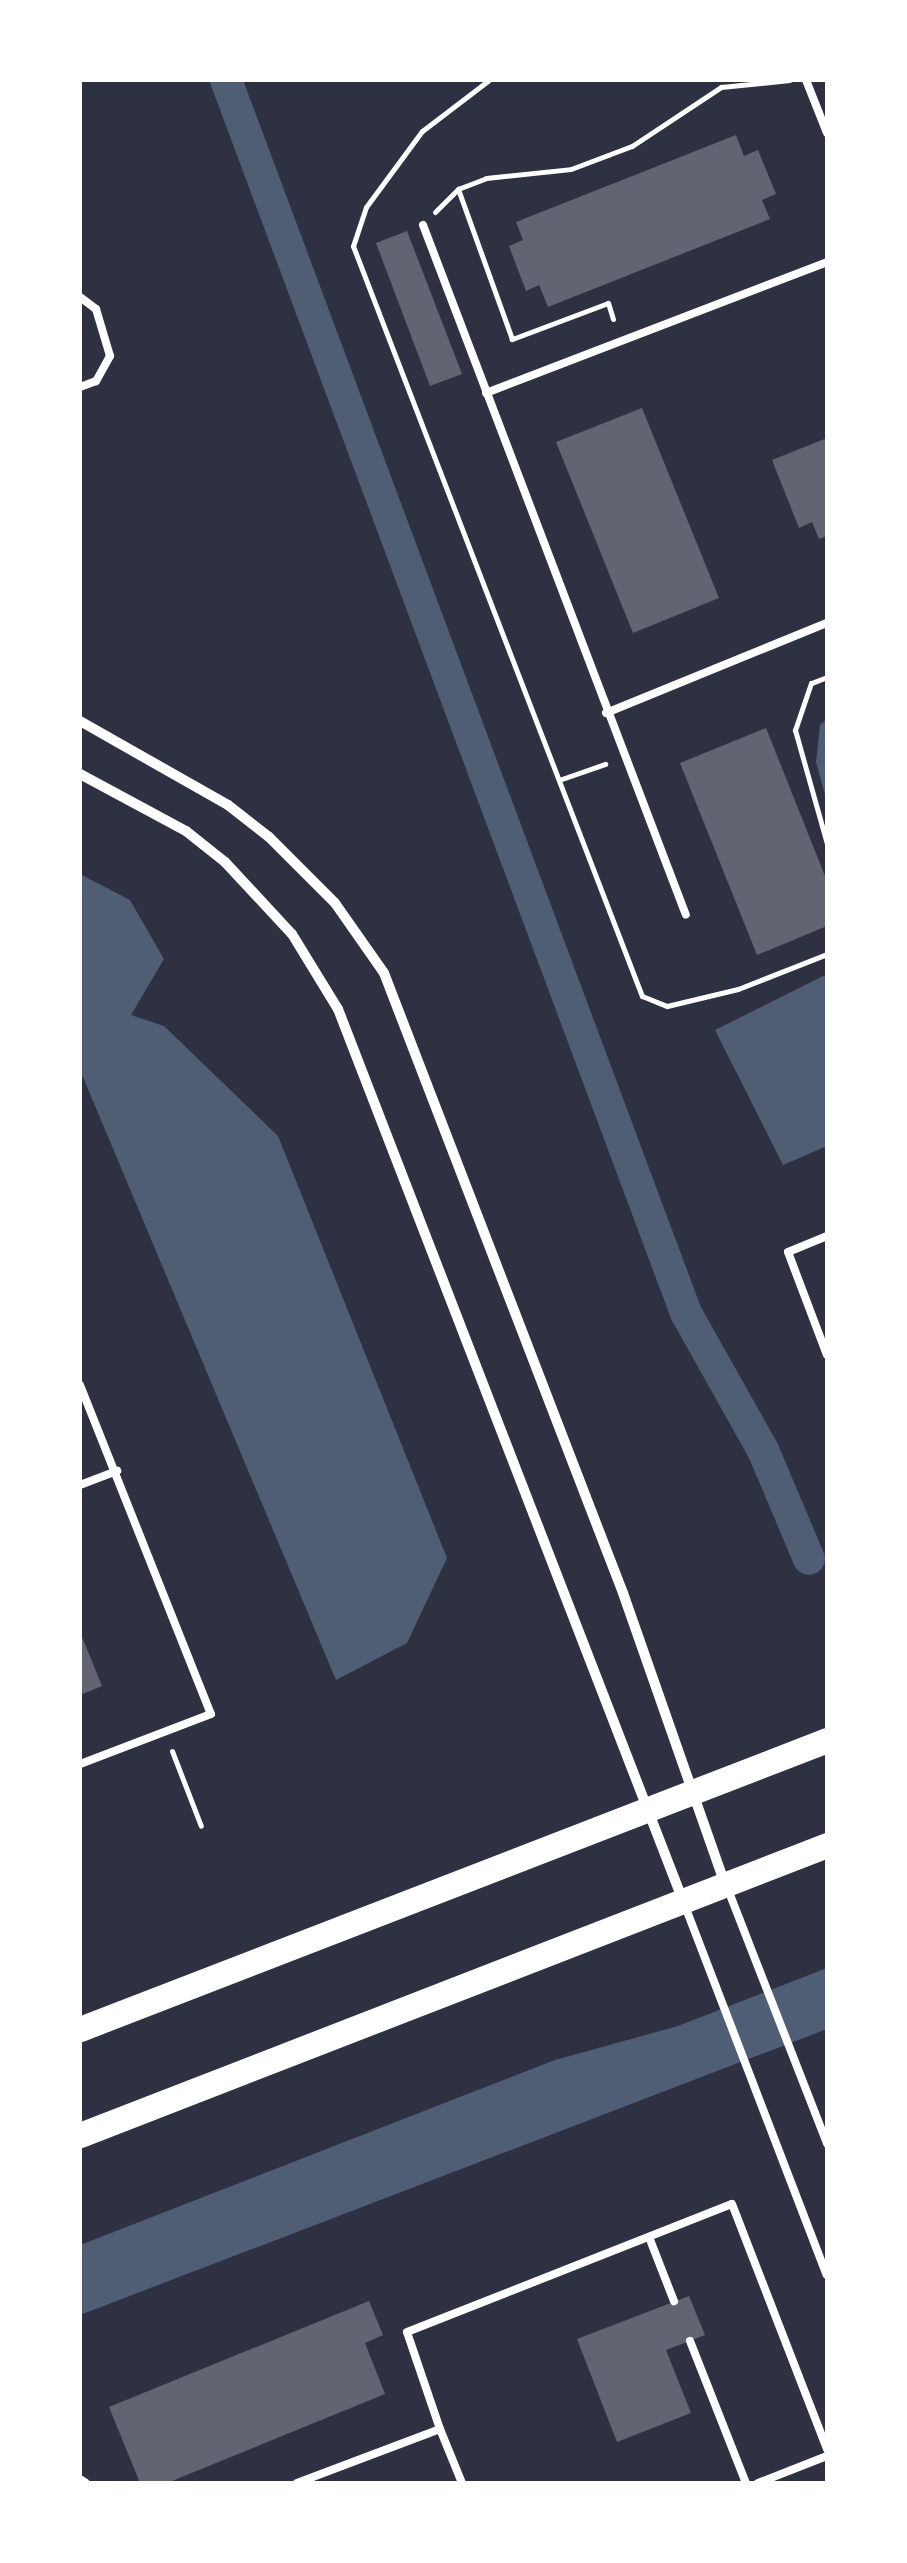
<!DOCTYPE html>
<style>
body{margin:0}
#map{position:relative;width:907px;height:2563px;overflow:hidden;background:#2d3142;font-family:"PT Sans Narrow",sans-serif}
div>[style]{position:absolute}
.water>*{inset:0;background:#4f5d75}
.canal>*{height:32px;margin:-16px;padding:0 16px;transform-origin:16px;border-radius:16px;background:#4f5d75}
.building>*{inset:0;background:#626471}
.path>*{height:5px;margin:-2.5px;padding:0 2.5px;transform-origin:2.5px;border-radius:2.5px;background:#fff}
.service>*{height:8px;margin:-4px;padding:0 4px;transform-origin:4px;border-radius:4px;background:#fff}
.minor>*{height:10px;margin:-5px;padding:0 5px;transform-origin:5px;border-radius:5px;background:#fff}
.primary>*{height:25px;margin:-12.5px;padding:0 12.5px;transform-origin:12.5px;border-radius:12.5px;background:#fff}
span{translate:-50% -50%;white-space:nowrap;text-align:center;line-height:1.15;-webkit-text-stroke:10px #fff;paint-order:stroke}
.frame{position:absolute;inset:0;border:82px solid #fff;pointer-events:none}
</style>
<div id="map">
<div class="water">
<i style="clip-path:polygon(827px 719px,827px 802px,816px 762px,820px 725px)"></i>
<i style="clip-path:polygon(80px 874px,130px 900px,164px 959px,131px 1015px,164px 1026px,278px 1136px,447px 1558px,407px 1643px,336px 1680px,80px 1070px)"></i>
<i style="clip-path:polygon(827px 974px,827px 1146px,783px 1165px,715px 1030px)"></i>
<i style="clip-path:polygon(827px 1968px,827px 2029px,80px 2315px,80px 2245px,555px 2060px,678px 2026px)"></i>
</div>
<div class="canal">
<i style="left:226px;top:80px;width:1316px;rotate:69.54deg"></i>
<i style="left:686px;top:1313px;width:157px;rotate:60.7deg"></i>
<i style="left:763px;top:1450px;width:118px;rotate:67.1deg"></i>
</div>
<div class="building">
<i style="clip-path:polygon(736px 135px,744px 156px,758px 150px,776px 194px,762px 200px,770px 219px,548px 307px,539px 285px,526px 291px,509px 246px,523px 240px,516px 222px)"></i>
<i style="clip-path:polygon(407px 231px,462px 374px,430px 386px,376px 243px)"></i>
<i style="clip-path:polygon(642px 408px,719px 598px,633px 633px,556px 442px)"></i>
<i style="clip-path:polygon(827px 438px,827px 536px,819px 539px,812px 522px,799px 528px,772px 460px)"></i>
<i style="clip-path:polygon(766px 728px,827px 881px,827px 926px,757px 955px,680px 763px)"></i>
<i style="clip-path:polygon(80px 1632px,102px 1686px,80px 1695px)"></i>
<i style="clip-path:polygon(689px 2296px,705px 2335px,666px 2350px,691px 2413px,617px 2442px,577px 2339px)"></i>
<i style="clip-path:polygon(369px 2301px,383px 2335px,365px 2343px,385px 2394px,167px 2483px,140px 2483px,109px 2407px)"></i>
</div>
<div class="path">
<i style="left:489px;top:80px;width:84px;rotate:142.7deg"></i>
<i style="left:422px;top:131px;width:94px;rotate:126.4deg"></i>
<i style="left:366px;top:207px;width:41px;rotate:108.4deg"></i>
<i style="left:353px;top:246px;width:804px;rotate:68.93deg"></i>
<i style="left:642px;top:996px;width:27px;rotate:22deg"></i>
<i style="left:667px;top:1006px;width:73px;rotate:-13.5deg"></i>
<i style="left:738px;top:989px;width:96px;rotate:-21.5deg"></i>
<i style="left:435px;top:212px;width:33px;rotate:-45deg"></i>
<i style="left:613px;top:319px;width:17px;rotate:-107deg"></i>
<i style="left:608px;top:303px;width:103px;rotate:159.4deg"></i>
<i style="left:512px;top:339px;width:159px;rotate:-109.8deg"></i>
<i style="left:458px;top:189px;width:30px;rotate:-21deg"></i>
<i style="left:486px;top:178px;width:85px;rotate:-6deg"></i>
<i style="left:571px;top:169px;width:65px;rotate:-20.7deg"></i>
<i style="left:632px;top:146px;width:107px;rotate:-33.5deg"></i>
<i style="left:721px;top:87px;width:69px;rotate:-5.8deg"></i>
<i style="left:827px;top:677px;width:17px;rotate:159deg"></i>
<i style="left:811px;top:683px;width:50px;rotate:108.8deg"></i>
<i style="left:795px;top:730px;width:118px;rotate:74.3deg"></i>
<i style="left:559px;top:780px;width:49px;rotate:-19.2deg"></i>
<i style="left:172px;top:1751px;width:80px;rotate:68.9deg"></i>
</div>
<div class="service">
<i style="left:806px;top:80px;width:57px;rotate:68.4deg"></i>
<i style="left:423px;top:225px;width:738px;rotate:69.14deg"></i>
<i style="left:80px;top:297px;width:20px;rotate:37deg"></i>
<i style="left:96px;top:309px;width:49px;rotate:73.4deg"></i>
<i style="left:110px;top:356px;width:29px;rotate:119deg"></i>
<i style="left:96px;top:381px;width:17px;rotate:159deg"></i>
<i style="left:486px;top:393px;width:365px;rotate:-21deg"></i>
<i style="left:606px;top:713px;width:239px;rotate:-22.2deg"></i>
<i style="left:827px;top:1236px;width:42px;rotate:157.7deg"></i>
<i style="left:788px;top:1252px;width:110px;rotate:69.3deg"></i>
<i style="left:80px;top:1385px;width:354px;rotate:68.3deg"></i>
<i style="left:211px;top:1714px;width:140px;rotate:159.1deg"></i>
<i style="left:80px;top:1485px;width:40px;rotate:-21deg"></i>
<i style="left:727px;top:1887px;width:276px;rotate:68.7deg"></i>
<i style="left:685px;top:1906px;width:395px;rotate:69deg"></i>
<i style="left:649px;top:2237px;width:69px;rotate:68.7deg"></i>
<i style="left:690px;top:2341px;width:153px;rotate:68.5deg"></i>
<i style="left:440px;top:2429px;width:58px;rotate:67.8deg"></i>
<i style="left:80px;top:2479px;width:7px;rotate:34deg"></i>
<i style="left:297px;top:2483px;width:153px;rotate:-20.7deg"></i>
<i style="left:440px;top:2429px;width:102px;rotate:-108.8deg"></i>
<i style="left:407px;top:2332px;width:349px;rotate:-21.5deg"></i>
<i style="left:732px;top:2204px;width:263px;rotate:68.8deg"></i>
<i style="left:758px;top:2483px;width:74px;rotate:-21.4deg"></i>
</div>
<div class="minor">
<i style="left:80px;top:721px;width:170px;rotate:29.6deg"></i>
<i style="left:228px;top:805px;width:52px;rotate:38deg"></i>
<i style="left:269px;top:837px;width:93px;rotate:45deg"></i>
<i style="left:335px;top:903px;width:85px;rotate:55deg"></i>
<i style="left:384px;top:973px;width:664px;rotate:68.92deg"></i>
<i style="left:623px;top:1593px;width:308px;rotate:70.7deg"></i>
<i style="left:80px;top:774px;width:120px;rotate:28.3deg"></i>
<i style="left:186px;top:831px;width:50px;rotate:38.5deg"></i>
<i style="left:225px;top:862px;width:98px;rotate:47.1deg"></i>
<i style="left:292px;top:934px;width:88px;rotate:58.5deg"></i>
<i style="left:338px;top:1009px;width:956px;rotate:68.85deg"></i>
</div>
<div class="primary">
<i style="left:80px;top:2029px;width:801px;rotate:-21.15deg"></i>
<i style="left:80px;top:2135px;width:801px;rotate:-21.22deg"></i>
</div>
<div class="frame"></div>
</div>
